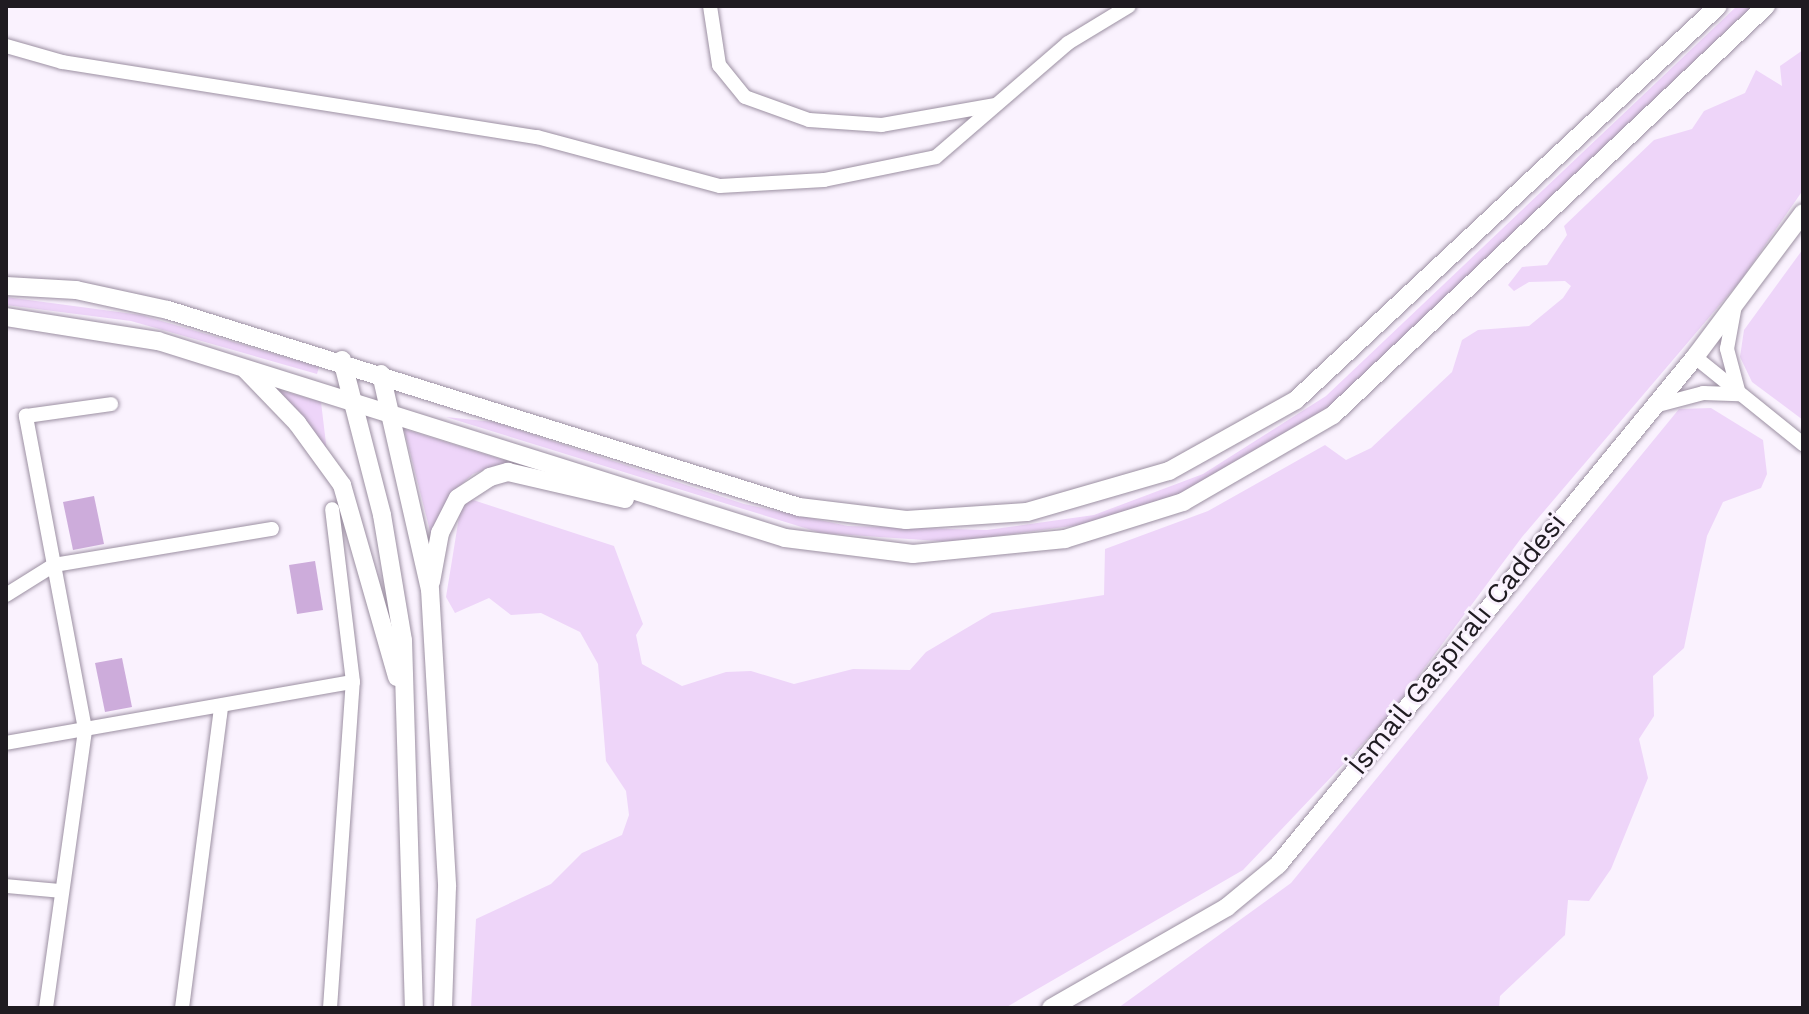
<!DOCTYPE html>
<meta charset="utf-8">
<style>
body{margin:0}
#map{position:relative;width:1809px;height:1014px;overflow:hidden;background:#faf2fe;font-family:"Work Sans",sans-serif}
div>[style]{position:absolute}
.green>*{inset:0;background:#eed5f9}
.building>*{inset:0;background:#cdacdb}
.roads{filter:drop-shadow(0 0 2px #9c90a2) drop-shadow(0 0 2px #9c90a2)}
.minor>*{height:14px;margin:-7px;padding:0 7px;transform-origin:7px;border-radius:7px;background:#fff}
.major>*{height:18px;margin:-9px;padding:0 9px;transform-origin:9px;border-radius:9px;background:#fff}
span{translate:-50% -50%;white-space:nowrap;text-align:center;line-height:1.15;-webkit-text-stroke:6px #faf2fe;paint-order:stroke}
.street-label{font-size:28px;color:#1f1b21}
.frame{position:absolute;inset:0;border:8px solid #1f1b21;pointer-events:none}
</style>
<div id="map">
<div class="green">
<i style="clip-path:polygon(1737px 6px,1752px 6px,1325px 411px,1201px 486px,1109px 521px,953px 542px,821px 533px,446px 417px,494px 422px,744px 504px,848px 526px,987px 530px,1094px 515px,1203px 474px,1326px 396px)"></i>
<i style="clip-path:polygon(1803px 50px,1803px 190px,1741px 280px,1522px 537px,1388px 717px,1243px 870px,1005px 1008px,471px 1008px,476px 919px,551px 884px,582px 853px,622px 835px,629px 815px,626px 791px,606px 761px,598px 664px,580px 632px,541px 613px,511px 615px,489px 598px,455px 613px,446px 597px,460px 511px,470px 499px,614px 546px,643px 624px,636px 635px,642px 664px,682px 686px,726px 672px,751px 671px,794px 684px,853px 669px,910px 670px,926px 652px,992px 613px,1104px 595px,1105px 549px,1208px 511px,1325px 445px,1346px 460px,1371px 448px,1452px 372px,1462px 340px,1478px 330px,1529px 326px,1563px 298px,1571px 286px,1565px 281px,1529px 282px,1514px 291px,1508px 285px,1522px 267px,1547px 265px,1567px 235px,1564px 226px,1654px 140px,1692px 129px,1704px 111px,1745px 93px,1756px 70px,1782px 86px,1780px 66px)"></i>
<i style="clip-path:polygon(1803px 249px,1803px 420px,1752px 382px,1740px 357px,1744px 330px)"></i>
<i style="clip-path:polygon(6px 297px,141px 315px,319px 367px,317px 374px,131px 321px,6px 305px)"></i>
<i style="clip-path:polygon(276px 389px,321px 402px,327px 452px,300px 415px)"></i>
<i style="clip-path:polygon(1711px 408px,1763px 440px,1767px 474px,1761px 488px,1723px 502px,1707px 536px,1684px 648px,1653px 676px,1654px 716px,1639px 739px,1648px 778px,1611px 869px,1589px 901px,1568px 900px,1565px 935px,1500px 996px,1499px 1008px,1118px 1008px,1291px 883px,1679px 409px)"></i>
<i style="clip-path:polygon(404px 429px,529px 468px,497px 465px,473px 474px,455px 490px,431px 535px)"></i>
</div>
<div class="building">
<i style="clip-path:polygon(94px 496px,104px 544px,73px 550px,63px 502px)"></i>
<i style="clip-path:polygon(315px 561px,323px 610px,297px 614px,289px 565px)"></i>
<i style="clip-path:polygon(122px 658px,132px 707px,105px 712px,95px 663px)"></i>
</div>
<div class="roads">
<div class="minor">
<i style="left:710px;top:6px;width:60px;rotate:81.3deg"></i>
<i style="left:719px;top:65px;width:41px;rotate:50.9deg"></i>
<i style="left:745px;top:97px;width:68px;rotate:19.8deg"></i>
<i style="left:809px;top:120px;width:73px;rotate:3.9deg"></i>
<i style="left:882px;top:125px;width:114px;rotate:-10.1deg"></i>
<i style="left:6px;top:46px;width:58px;rotate:15.9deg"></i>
<i style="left:62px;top:62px;width:481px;rotate:9deg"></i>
<i style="left:537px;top:137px;width:189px;rotate:15deg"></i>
<i style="left:720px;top:186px;width:104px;rotate:-3.3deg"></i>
<i style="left:824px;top:180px;width:114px;rotate:-11.6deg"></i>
<i style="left:936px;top:157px;width:174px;rotate:-40.8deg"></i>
<i style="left:1068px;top:43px;width:71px;rotate:-31.2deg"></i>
<i style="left:1695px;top:357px;width:139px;rotate:38.9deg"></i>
<i style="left:1658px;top:405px;width:47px;rotate:-14.9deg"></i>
<i style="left:1703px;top:393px;width:36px;rotate:2deg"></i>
<i style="left:1739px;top:394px;width:47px;rotate:-104.9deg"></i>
<i style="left:1727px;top:349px;width:45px;rotate:-79.7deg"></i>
<i style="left:6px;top:595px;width:57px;rotate:-32deg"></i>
<i style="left:54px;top:565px;width:221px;rotate:-9.4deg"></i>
<i style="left:6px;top:743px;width:352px;rotate:-10deg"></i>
<i style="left:6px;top:886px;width:55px;rotate:5.2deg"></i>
<i style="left:46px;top:1008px;width:282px;rotate:-82deg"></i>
<i style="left:85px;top:729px;width:319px;rotate:-100.7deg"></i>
<i style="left:26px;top:416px;width:86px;rotate:-8deg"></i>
<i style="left:182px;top:1008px;width:303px;rotate:-82.6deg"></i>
<i style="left:330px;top:1008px;width:327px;rotate:-86deg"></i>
<i style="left:353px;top:682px;width:174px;rotate:-96.9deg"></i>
</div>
<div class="major">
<i style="left:6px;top:286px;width:70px;rotate:3.3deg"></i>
<i style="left:76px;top:290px;width:94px;rotate:12.3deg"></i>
<i style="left:168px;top:310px;width:661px;rotate:17.34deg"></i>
<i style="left:799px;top:507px;width:108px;rotate:6.9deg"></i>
<i style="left:906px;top:520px;width:121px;rotate:-3.8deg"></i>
<i style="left:1027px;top:512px;width:148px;rotate:-16.1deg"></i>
<i style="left:1169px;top:471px;width:145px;rotate:-29.2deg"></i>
<i style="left:1296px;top:400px;width:577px;rotate:-43.03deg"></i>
<i style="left:6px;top:317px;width:154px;rotate:9deg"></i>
<i style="left:158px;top:341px;width:657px;rotate:17.44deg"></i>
<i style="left:785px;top:538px;width:129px;rotate:7.1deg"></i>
<i style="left:913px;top:554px;width:153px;rotate:-5.6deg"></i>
<i style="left:1065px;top:539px;width:124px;rotate:-17.4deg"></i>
<i style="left:1183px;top:502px;width:173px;rotate:-30.1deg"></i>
<i style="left:1333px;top:415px;width:596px;rotate:-43.37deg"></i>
<i style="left:342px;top:360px;width:160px;rotate:75.5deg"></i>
<i style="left:382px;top:515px;width:127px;rotate:80.5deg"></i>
<i style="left:403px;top:640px;width:368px;rotate:88.3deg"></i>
<i style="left:246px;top:370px;width:74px;rotate:46.1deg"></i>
<i style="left:297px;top:423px;width:77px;rotate:54deg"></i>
<i style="left:342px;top:485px;width:200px;rotate:74deg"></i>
<i style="left:381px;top:374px;width:221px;rotate:77.2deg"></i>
<i style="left:430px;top:589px;width:298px;rotate:86.7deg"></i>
<i style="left:447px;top:887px;width:121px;rotate:91.9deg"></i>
<i style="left:431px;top:582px;width:50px;rotate:-79.6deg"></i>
<i style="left:440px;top:533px;width:39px;rotate:-63deg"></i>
<i style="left:458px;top:498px;width:38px;rotate:-33deg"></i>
<i style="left:490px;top:477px;width:19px;rotate:-16deg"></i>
<i style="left:508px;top:472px;width:120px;rotate:13deg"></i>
<i style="left:1051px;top:1008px;width:203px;rotate:-29.8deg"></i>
<i style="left:1227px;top:907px;width:66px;rotate:-39.5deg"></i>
<i style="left:1278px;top:865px;width:657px;rotate:-50.62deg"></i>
<i style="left:1695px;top:357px;width:180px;rotate:-53.1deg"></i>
</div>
</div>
<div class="street-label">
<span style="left:1457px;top:644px;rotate:-51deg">İsmail Gaspıralı Caddesi</span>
</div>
<div class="frame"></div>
</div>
